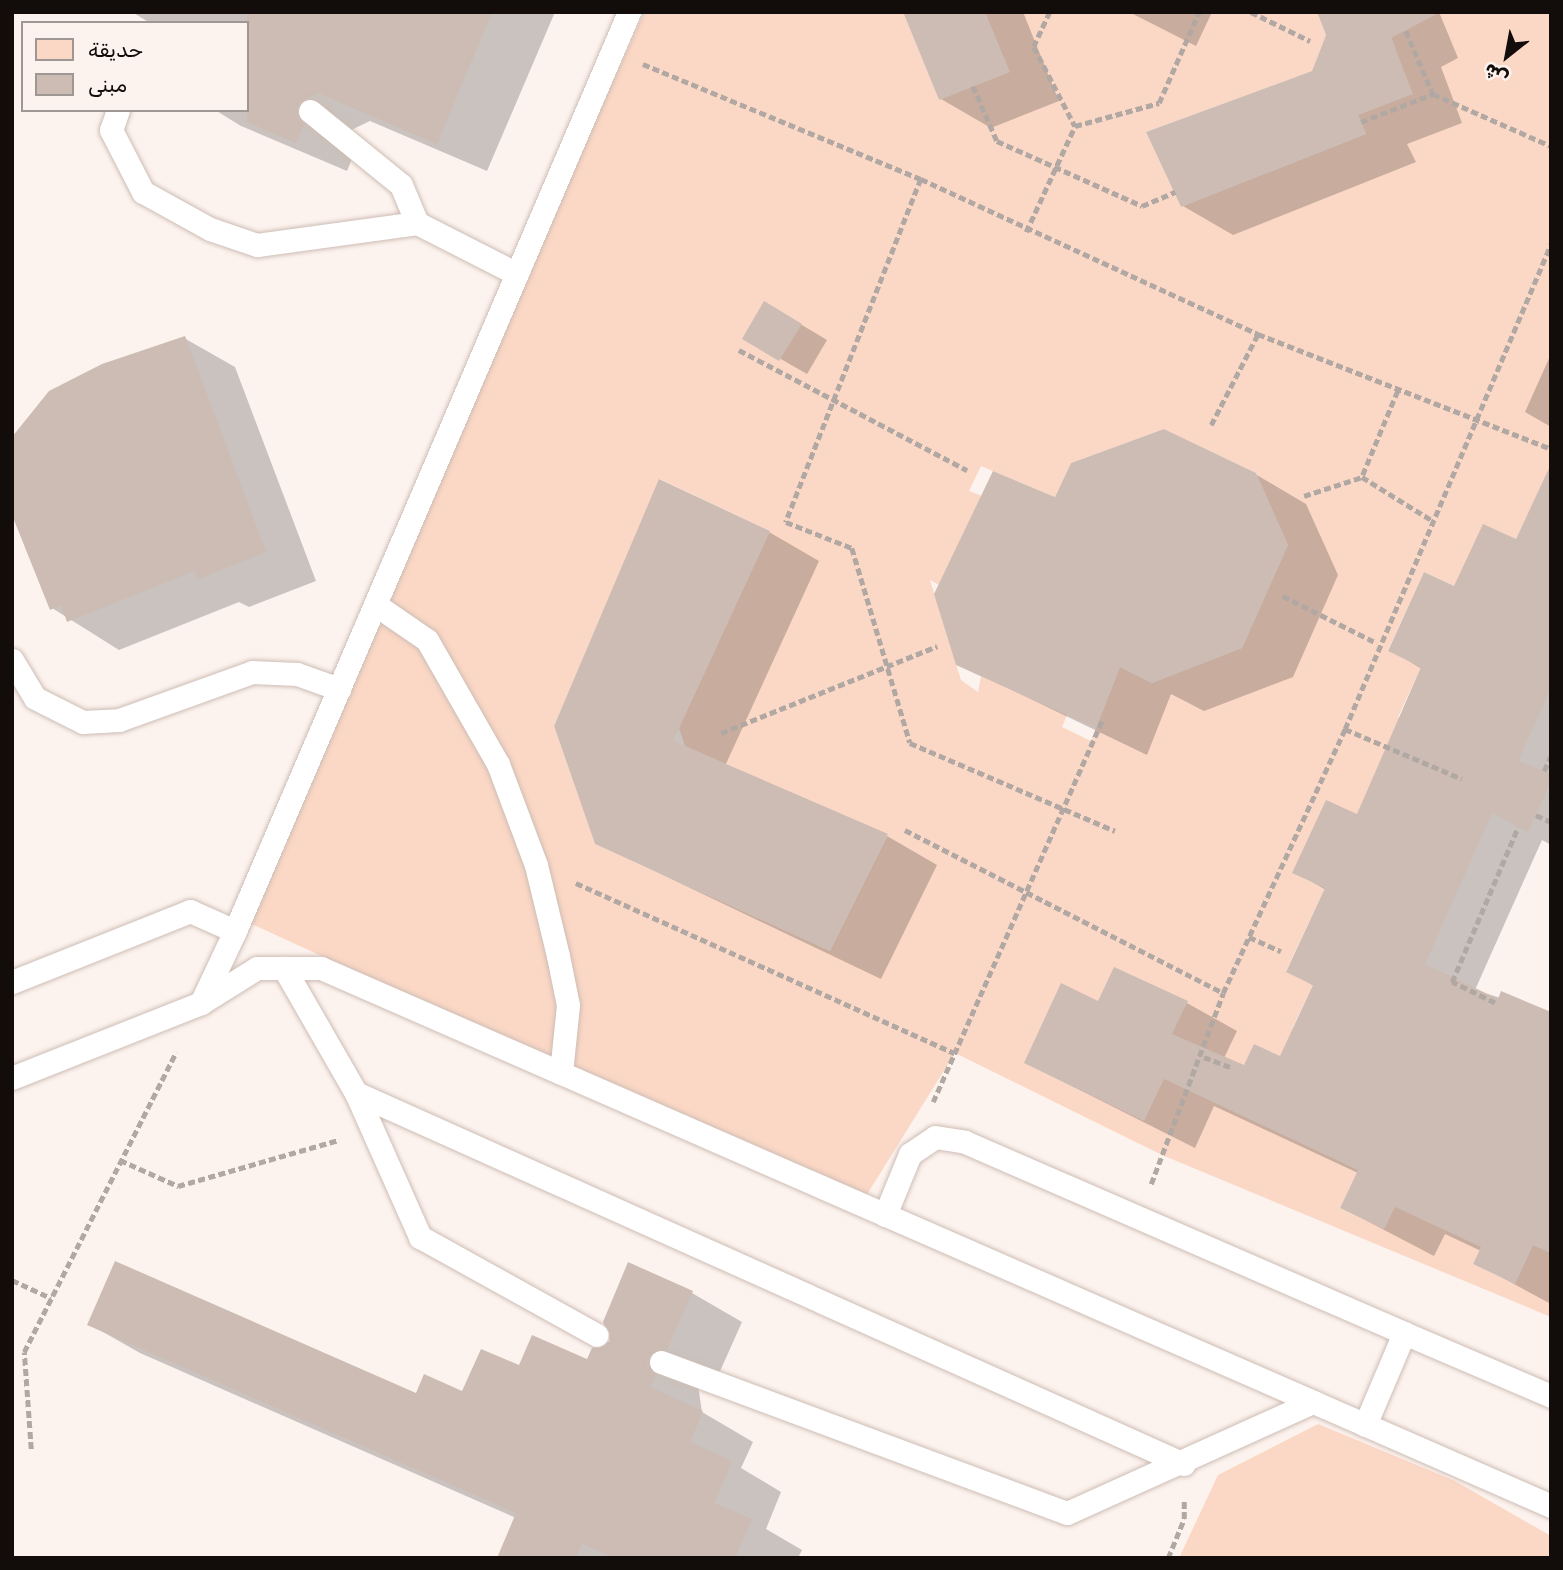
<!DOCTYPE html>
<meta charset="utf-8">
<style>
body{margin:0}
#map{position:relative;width:1563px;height:1570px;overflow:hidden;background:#fdf3ee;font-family:Rubik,Cairo,sans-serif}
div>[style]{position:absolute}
.green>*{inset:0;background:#fbd7c5}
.shadow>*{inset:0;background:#0003}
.building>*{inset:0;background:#ccbcb4}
.path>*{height:4.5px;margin-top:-2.25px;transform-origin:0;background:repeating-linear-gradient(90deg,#b1a8a4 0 7px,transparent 0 10.5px)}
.roads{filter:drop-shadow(0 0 2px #cdbdb5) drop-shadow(0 0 2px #cdbdb5)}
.lane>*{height:23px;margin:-11.5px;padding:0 11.5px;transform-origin:11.5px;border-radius:11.5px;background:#fff}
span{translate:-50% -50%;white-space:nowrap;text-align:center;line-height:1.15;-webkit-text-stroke:6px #fdf3ee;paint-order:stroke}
.frame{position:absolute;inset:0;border:14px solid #120d0a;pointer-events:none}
.legend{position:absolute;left:21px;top:21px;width:228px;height:91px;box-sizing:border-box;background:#fdf3ee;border:2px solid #9f9793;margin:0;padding:9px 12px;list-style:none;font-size:21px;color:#120d0a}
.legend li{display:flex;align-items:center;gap:14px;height:35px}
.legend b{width:35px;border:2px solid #9f9793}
.north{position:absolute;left:1472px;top:21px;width:70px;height:70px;-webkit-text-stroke:5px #fdf3ee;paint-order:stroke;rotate:211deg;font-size:19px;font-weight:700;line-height:28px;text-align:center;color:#120d0a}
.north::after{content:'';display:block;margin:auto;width:24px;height:32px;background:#120d0a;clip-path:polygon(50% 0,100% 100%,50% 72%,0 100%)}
</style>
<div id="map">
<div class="green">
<i style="clip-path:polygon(evenodd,644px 12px,903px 12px,939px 100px,1009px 72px,985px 12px,1317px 12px,1326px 35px,1312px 71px,1146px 132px,1181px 207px,1366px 134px,1358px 115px,1412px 94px,1391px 37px,1408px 29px,1401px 12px,1551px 12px,1551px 519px,1548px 525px,1527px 516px,1516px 539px,1454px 586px,1424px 572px,1388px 650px,1421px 667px,1398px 717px,1474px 753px,1357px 814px,1293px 873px,1325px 888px,1286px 971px,1313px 985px,1293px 1027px,1311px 1035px,1296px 1064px,1254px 1044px,1225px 1107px,1358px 1170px,1340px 1208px,1384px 1229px,1404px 1186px,1490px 1228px,1473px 1264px,1515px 1284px,1533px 1245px,1551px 1253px,1551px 1317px,1162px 1155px,955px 1053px,861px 1204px,241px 919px,644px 12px,1164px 429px,1256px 473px,1288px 545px,1242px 648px,1152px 683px,1120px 667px,1091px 741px,1062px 727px,1067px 715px,981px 676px,978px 692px,961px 680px,930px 580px,939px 585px,982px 496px,969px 491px,981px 466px,1055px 497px,1071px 463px,1164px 429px,644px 12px,660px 479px,770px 531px,679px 728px,685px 746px,888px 835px,830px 951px,595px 844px,554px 726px,660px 479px)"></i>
<i style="clip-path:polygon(1318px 1424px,1455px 1481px,1551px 1536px,1551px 1558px,1179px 1558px,1218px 1475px)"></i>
</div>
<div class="shadow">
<i style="clip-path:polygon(132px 12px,555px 12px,487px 171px,370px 121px,349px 131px,354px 154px,347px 171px,241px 126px,215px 110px,247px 110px,247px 23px,150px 23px)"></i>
<i style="clip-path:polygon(904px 12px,1023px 12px,1059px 101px,991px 128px,941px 99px)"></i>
<i style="clip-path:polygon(1129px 12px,1212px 12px,1196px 46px)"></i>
<i style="clip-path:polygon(1439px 12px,1458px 58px,1441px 67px,1462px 123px,1407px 144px,1416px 162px,1233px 235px,1183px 206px,1313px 72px,1328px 35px)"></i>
<i style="clip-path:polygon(765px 303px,827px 340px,807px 374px,744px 338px)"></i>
<i style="clip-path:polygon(184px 338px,235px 367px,316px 581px,249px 607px,239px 602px,119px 650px,52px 608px)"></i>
<i style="clip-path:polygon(1551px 354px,1551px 427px,1525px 412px)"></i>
<i style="clip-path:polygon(1255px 474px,1306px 504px,1338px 575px,1293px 677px,1204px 711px,1171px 694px,1147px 755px,958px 664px,1056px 500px)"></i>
<i style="clip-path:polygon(1551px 523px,1551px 845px,1542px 840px,1475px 990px,1551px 1014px,1551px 1304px,1475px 1263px,1481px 1251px,1445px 1234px,1434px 1256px,1342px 1208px,1358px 1173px,1214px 1106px,1195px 1148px,1026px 1063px,1099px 1003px,1187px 1003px,1237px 1031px,1224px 1058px,1245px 1068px,1281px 1058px,1314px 986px,1288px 971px,1326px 890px,1295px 872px,1358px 817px,1422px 669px,1390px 650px,1455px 588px)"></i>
<i style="clip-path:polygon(769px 532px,819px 561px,725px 766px,887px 836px,937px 865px,881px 979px,596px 843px)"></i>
<i style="clip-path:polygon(692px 1293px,742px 1322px,717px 1378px,698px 1385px,702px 1412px,753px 1442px,741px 1468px,781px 1492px,766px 1529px,802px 1550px,798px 1558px,509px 1558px,516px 1518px,140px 1353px,89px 1324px,417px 1395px,463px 1393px,520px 1367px,588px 1361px)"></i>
</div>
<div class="building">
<i style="clip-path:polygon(247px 12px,492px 12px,437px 144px,318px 93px,299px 103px,297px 115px,304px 124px,296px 143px,247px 122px)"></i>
<i style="clip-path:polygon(903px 12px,985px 12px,1010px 72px,939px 100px)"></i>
<i style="clip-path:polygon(1317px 12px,1441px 12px,1391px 38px,1413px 94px,1357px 115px,1366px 133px,1181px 207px,1146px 132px,1312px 71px,1326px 35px)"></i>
<i style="clip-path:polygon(764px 301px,802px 324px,779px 361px,742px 339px)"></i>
<i style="clip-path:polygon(185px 336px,266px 552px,198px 579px,194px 571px,67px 622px,61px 605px,50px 610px,12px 515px,12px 437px,49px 391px,102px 364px)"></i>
<i style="clip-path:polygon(1164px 429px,1256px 473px,1288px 545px,1242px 648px,1152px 683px,1120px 667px,1096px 728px,956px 665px,934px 594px,993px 471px,1055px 497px,1071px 463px)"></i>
<i style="clip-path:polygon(1551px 464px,1551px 687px,1518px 761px,1551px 774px,1551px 781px,1528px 832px,1492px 813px,1425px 964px,1498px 999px,1501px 991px,1551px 1012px,1551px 1253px,1533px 1244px,1515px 1284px,1473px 1264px,1481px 1247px,1395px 1207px,1384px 1229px,1340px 1208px,1358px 1170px,1164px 1079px,1144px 1121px,1024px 1063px,1061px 983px,1098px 1001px,1114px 967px,1188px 1001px,1172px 1034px,1244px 1065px,1254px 1044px,1280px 1056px,1313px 985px,1286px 972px,1325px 888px,1292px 873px,1326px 800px,1357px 814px,1421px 667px,1388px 651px,1424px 572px,1454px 586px,1483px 524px,1516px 539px)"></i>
<i style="clip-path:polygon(659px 479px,770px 531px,673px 741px,888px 834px,830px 951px,595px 844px,554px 726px)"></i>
<i style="clip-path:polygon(115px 1261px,416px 1393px,424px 1374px,462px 1391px,481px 1349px,519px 1365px,532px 1335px,587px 1359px,592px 1348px,610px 1341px,603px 1322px,628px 1262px,693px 1291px,667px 1349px,648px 1357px,656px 1375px,650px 1387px,703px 1411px,690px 1442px,732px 1461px,714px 1503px,752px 1519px,735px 1558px,615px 1558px,582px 1544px,576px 1558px,497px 1558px,516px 1513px,87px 1325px)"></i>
</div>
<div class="path">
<i style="left:1050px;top:12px;width:38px;rotate:115deg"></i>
<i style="left:1034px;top:47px;width:89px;rotate:62.6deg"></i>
<i style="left:1251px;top:12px;width:66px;rotate:26.2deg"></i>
<i style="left:1406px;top:31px;width:69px;rotate:66.8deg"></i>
<i style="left:643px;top:64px;width:301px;rotate:22.5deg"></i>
<i style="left:921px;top:179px;width:371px;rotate:24.7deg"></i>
<i style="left:1258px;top:334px;width:315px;rotate:21.4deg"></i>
<i style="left:973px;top:86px;width:60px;rotate:66.4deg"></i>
<i style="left:997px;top:141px;width:159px;rotate:24.1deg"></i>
<i style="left:1142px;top:206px;width:36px;rotate:-23deg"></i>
<i style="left:1361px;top:122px;width:77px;rotate:-21.3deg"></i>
<i style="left:1433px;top:94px;width:129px;rotate:23.8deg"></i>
<i style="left:921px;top:179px;width:369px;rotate:111.5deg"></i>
<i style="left:786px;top:522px;width:71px;rotate:21.5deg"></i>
<i style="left:852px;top:548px;width:203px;rotate:73.4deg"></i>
<i style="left:910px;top:743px;width:223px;rotate:23.2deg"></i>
<i style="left:1026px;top:232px;width:117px;rotate:-65.2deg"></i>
<i style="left:1075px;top:126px;width:87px;rotate:-15.3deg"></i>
<i style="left:1159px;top:103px;width:99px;rotate:-66.3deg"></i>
<i style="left:739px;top:350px;width:258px;rotate:27.8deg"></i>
<i style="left:1398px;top:391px;width:93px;rotate:112.7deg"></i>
<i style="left:1362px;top:477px;width:84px;rotate:31.8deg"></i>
<i style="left:1211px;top:425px;width:102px;rotate:-62.7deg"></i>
<i style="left:1304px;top:496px;width:61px;rotate:-18.1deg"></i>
<i style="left:1283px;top:596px;width:105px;rotate:26.6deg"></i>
<i style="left:1345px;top:729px;width:127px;rotate:23.1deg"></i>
<i style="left:721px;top:733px;width:233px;rotate:-21.9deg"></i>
<i style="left:1544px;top:771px;width:17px;rotate:-65deg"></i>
<i style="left:1536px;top:815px;width:17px;rotate:25deg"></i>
<i style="left:905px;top:830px;width:357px;rotate:27.1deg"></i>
<i style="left:576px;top:883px;width:415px;rotate:24.2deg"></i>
<i style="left:1249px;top:937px;width:35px;rotate:24deg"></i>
<i style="left:1495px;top:1003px;width:48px;rotate:-154deg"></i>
<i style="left:1452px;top:982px;width:168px;rotate:-66.9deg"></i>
<i style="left:1204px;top:1057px;width:30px;rotate:21deg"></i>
<i style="left:933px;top:1102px;width:417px;rotate:-66.1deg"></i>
<i style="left:120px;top:1160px;width:64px;rotate:24.1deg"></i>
<i style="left:178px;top:1186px;width:166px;rotate:-16deg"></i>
<i style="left:1151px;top:1184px;width:204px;rotate:-69.3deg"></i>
<i style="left:1223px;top:993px;width:291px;rotate:-65.2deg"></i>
<i style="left:1345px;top:729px;width:527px;rotate:-66.99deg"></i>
<i style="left:12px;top:1280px;width:43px;rotate:24.8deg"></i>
<i style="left:31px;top:1449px;width:97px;rotate:-94.1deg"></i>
<i style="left:24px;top:1352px;width:336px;rotate:-63.1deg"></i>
<i style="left:1168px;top:1558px;width:42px;rotate:-67.7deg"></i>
<i style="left:1184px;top:1519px;width:20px;rotate:-90deg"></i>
</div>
<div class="roads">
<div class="lane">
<i style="left:118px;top:110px;width:21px;rotate:109deg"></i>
<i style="left:111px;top:130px;width:70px;rotate:62.7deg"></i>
<i style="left:143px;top:192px;width:77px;rotate:28.9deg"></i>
<i style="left:210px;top:229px;width:50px;rotate:18.8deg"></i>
<i style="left:257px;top:245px;width:162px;rotate:-7.8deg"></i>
<i style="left:310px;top:111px;width:117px;rotate:39.1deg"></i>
<i style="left:401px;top:185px;width:41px;rotate:67.2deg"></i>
<i style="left:417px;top:223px;width:112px;rotate:27deg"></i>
<i style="left:376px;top:605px;width:62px;rotate:34.5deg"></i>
<i style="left:427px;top:640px;width:143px;rotate:60.2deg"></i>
<i style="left:498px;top:764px;width:108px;rotate:69.4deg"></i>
<i style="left:536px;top:865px;width:94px;rotate:76.4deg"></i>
<i style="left:558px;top:956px;width:50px;rotate:78.5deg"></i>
<i style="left:568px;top:1005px;width:68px;rotate:95.9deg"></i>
<i style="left:12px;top:660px;width:44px;rotate:58.8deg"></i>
<i style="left:35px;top:698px;width:54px;rotate:26.6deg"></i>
<i style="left:83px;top:722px;width:36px;rotate:-3deg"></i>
<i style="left:119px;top:720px;width:141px;rotate:-19.8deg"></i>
<i style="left:252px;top:672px;width:45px;rotate:2.5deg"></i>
<i style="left:297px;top:674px;width:45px;rotate:19.7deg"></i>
<i style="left:235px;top:931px;width:1000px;rotate:-66.79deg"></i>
<i style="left:284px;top:968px;width:144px;rotate:60.1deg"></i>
<i style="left:356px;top:1093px;width:158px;rotate:66deg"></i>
<i style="left:420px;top:1237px;width:202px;rotate:29deg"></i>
<i style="left:12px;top:982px;width:192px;rotate:-21.7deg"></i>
<i style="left:190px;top:911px;width:49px;rotate:24deg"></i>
<i style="left:235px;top:931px;width:80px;rotate:115.3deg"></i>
<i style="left:201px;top:1003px;width:203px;rotate:158.4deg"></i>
<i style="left:201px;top:1003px;width:66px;rotate:-32deg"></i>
<i style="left:257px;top:968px;width:64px"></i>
<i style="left:321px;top:968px;width:1343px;rotate:23.62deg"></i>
<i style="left:356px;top:1093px;width:907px;rotate:24.14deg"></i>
<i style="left:885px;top:1215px;width:66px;rotate:-67.7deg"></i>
<i style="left:910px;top:1154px;width:30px;rotate:-34deg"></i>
<i style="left:935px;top:1137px;width:30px;rotate:9deg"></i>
<i style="left:965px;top:1142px;width:479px;rotate:23.5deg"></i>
<i style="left:661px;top:1362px;width:433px;rotate:20.4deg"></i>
<i style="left:1067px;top:1513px;width:270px;rotate:-24.3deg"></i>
<i style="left:1365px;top:1425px;width:100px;rotate:-67deg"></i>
<i style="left:1404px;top:1333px;width:160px;rotate:23.2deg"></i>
</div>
</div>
<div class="frame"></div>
<ul class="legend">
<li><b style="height:19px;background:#fbd7c5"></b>حديقة</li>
<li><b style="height:19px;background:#ccbcb4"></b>مبنى</li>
</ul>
<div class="north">ش</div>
</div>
